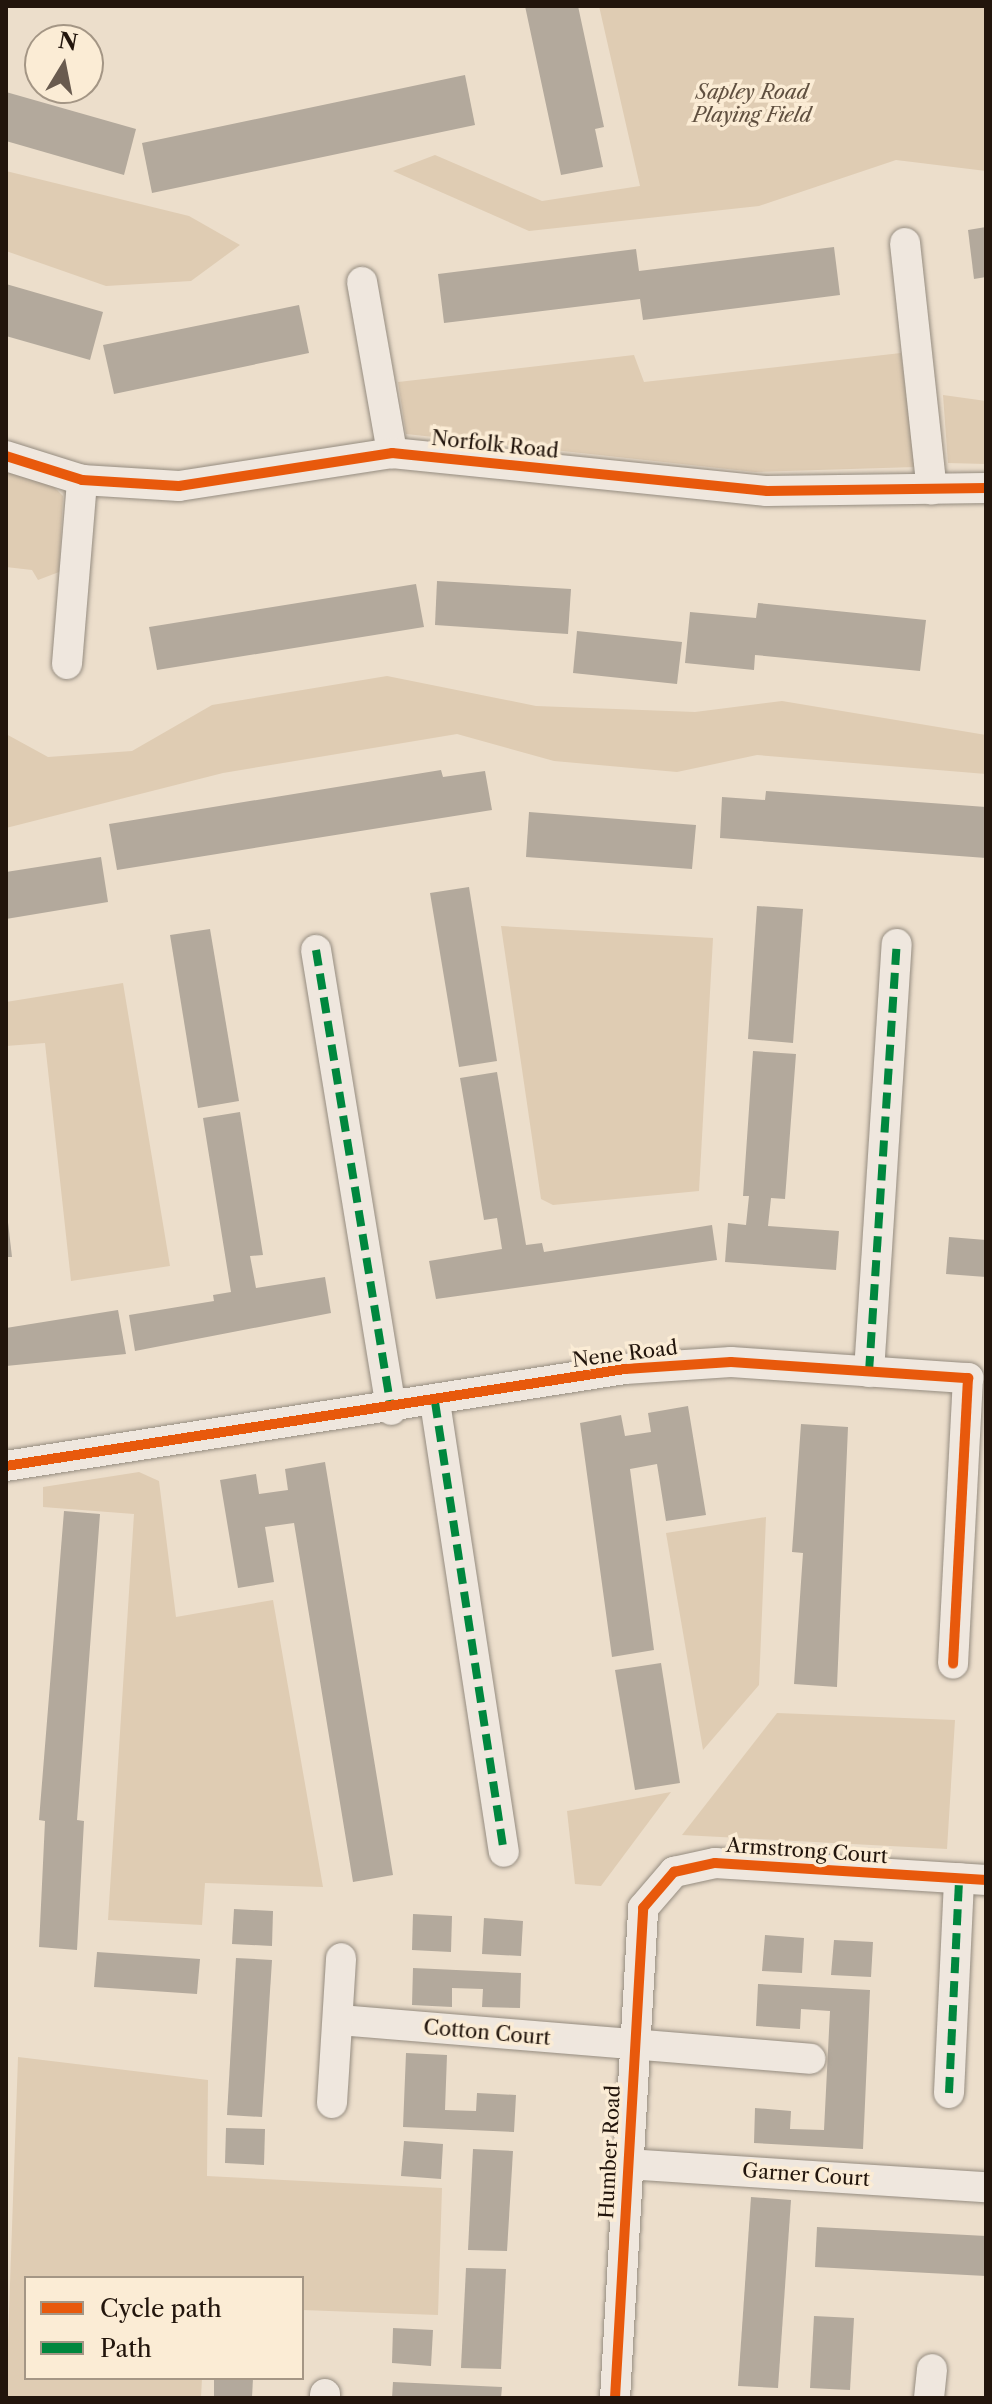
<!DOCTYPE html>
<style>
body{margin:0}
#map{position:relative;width:992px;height:2404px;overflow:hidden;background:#ecdecb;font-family:"Libre Caslon Text",serif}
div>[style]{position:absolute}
.green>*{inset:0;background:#dfccb3}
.building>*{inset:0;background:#b3a99c}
.roads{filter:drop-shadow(0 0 2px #958c80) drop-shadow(0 0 2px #958c80)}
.street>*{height:30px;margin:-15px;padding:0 15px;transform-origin:15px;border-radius:15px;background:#efe7de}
.quiet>*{height:8px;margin-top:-4px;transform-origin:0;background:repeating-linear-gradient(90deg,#00873e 0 16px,transparent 0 24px)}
.cycleway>*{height:10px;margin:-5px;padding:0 5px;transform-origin:5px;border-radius:5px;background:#e8590c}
span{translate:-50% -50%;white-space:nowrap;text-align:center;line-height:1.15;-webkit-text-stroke:7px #fbecd5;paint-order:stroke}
.park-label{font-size:20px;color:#605040;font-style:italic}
.street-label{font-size:20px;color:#22150c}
.frame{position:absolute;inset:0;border:8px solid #22150c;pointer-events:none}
.legend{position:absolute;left:24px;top:2276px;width:280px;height:104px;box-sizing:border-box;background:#fbecd5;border:2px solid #a49685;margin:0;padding:10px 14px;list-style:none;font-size:24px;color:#22150c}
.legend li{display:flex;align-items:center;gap:16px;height:40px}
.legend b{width:40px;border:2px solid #a49685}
.north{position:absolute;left:24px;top:24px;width:80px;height:80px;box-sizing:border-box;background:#fbecd5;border:2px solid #a49685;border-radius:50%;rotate:10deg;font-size:22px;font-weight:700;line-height:32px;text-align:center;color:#22150c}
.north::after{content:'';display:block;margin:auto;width:28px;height:36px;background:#695b4f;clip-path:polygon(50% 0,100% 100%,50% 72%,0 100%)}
</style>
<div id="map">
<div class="green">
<i style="clip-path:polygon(599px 6px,986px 6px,986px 171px,896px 160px,759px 206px,529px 231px,393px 171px,435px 155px,542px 201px,640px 186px)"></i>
<i style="clip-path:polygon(6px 171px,189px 216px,240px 245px,191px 281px,106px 286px,6px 251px)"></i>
<i style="clip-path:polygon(901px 353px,915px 467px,755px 472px,406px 434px,398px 382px,634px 355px,644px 382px)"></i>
<i style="clip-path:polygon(943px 395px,986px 401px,986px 464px,948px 463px)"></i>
<i style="clip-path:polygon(6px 467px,47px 480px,63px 496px,59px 572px,38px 580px,32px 570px,6px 567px)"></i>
<i style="clip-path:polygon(387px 676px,536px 706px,695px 712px,782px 701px,986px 735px,986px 774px,757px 755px,677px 772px,554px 761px,457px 734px,223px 773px,6px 828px,6px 734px,48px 757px,132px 751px,212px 705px)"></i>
<i style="clip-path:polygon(501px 926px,713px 938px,699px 1191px,553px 1205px,541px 1199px)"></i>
<i style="clip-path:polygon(123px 983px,170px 1266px,71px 1281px,45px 1043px,6px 1046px,6px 1002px)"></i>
<i style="clip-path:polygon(139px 1472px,159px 1481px,176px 1617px,273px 1600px,323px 1887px,205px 1883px,202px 1925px,108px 1920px,134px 1514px,43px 1507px,43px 1487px)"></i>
<i style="clip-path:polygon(766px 1517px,759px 1685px,703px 1750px,666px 1533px)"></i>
<i style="clip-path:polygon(777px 1713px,955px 1720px,947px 1849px,682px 1835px)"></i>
<i style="clip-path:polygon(671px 1792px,601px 1886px,575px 1884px,567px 1811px)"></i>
<i style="clip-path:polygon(18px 2057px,208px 2080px,207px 2176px,442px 2188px,438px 2315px,302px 2310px,302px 2278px,26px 2278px,26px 2378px,202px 2378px,201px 2398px,6px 2398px)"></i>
</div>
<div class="building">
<i style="clip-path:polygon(525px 6px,578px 6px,604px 127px,595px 129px,603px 167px,561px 175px)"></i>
<i style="clip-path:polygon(465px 75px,475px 125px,152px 193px,142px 143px)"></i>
<i style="clip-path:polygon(6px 92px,136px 129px,124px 175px,6px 141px)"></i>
<i style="clip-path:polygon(986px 227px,986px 277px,974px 279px,968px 230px)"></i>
<i style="clip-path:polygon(834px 247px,840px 295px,643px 320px,640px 299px,444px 323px,438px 274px,636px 249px,639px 271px)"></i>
<i style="clip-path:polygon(6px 284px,103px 312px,90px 360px,6px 336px)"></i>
<i style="clip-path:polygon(299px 305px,309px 353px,114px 394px,103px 345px)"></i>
<i style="clip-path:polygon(437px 581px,571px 589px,568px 634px,435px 625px)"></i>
<i style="clip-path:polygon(416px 584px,424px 627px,157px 670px,149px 627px)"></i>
<i style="clip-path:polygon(758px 603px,926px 620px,920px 671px,755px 655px,754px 670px,685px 663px,690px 612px,756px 618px)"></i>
<i style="clip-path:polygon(577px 631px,682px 642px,677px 684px,573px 673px)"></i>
<i style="clip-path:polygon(441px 770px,443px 777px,485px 771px,492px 810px,117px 870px,109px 824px)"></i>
<i style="clip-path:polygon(766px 791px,986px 807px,986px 858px,720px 838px,722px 797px,765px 800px)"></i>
<i style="clip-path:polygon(529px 812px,696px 825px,692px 869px,526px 857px)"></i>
<i style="clip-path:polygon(101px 857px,108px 902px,6px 919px,6px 872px)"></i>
<i style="clip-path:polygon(469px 887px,497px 1061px,459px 1067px,430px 893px)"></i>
<i style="clip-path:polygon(757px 906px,803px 909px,793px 1043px,748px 1039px)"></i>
<i style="clip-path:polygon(210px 929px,239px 1101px,198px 1108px,170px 935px)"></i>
<i style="clip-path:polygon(753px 1051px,796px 1054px,785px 1199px,771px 1198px,768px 1226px,839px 1231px,836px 1270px,725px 1262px,728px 1223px,746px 1225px,749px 1196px,743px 1196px)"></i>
<i style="clip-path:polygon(497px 1072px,526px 1245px,542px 1243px,544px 1252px,712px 1225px,717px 1260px,436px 1299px,429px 1261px,502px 1249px,497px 1218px,484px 1220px,460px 1078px)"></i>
<i style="clip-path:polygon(240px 1112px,263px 1255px,250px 1256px,256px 1288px,325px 1277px,331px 1313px,135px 1351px,129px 1315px,214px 1301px,213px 1295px,231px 1292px,203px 1118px)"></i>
<i style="clip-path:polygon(6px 1205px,12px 1257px,6px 1257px)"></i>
<i style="clip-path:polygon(949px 1237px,986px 1240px,986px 1277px,946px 1274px)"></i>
<i style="clip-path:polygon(118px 1310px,126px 1354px,6px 1366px,6px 1328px)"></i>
<i style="clip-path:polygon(688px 1406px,706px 1515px,666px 1521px,657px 1464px,630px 1469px,654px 1650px,612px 1657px,580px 1423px,621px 1415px,625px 1436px,651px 1432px,648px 1413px)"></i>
<i style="clip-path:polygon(801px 1424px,848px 1427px,837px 1687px,794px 1684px,803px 1553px,792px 1552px)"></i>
<i style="clip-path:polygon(325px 1462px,393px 1875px,353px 1882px,294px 1523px,265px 1527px,274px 1582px,238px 1588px,220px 1480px,256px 1474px,259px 1494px,288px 1490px,285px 1469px)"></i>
<i style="clip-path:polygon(64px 1511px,100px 1514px,77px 1820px,84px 1821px,77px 1950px,39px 1947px,45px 1821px,39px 1820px)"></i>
<i style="clip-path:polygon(661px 1663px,680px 1783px,635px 1790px,615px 1670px)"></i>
<i style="clip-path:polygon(234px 1909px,273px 1911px,272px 1946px,232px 1944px)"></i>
<i style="clip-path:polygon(413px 1914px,452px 1916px,451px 1952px,412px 1950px)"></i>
<i style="clip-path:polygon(484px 1918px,523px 1921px,521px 1956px,482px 1954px)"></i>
<i style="clip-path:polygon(765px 1935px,804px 1938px,802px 1973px,762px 1971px)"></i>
<i style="clip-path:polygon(834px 1940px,873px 1942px,871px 1977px,831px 1975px)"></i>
<i style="clip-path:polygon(97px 1952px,200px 1959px,197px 1994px,94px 1987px)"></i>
<i style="clip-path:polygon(236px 1958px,272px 1960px,262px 2117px,227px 2115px)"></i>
<i style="clip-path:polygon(413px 1968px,521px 1973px,520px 2008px,482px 2007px,483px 1989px,452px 1988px,452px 2007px,412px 2005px)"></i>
<i style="clip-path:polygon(758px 1984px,870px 1990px,863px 2149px,754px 2143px,755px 2108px,791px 2111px,790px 2129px,824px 2130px,830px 2011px,801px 2009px,800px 2029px,756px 2026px)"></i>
<i style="clip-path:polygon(406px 2053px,447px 2055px,445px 2110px,476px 2111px,477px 2093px,516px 2095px,514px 2132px,403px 2127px)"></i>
<i style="clip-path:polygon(226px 2128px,265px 2129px,264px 2165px,225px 2163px)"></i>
<i style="clip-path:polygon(404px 2141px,443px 2144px,441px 2179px,401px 2176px)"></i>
<i style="clip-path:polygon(473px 2149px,513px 2151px,507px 2251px,468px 2250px)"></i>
<i style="clip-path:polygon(751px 2197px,791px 2200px,778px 2388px,738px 2386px)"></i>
<i style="clip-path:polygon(817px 2227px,986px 2236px,986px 2276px,815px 2267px)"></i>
<i style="clip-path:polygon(466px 2268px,506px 2269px,501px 2369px,461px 2368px)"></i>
<i style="clip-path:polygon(814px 2316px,854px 2318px,850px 2390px,810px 2388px)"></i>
<i style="clip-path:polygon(393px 2328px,433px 2330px,431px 2366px,392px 2363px)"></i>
<i style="clip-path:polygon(214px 2378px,253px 2378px,252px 2398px,214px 2398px)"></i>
<i style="clip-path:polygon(393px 2382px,502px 2387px,501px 2398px,392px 2398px)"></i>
</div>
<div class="roads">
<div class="street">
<i style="left:905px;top:243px;width:248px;rotate:83.8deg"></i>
<i style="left:362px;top:282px;width:174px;rotate:80deg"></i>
<i style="left:6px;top:456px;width:80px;rotate:17.5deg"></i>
<i style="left:82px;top:480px;width:97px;rotate:3.5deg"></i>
<i style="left:179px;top:486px;width:216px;rotate:-8.8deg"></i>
<i style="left:392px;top:453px;width:377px;rotate:5.8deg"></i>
<i style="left:767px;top:491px;width:219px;rotate:-0.8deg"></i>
<i style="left:67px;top:664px;width:185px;rotate:-85.3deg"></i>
<i style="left:316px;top:950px;width:466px;rotate:80.7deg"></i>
<i style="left:869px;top:1372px;width:429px;rotate:-86.3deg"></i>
<i style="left:435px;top:1402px;width:455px;rotate:81.3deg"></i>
<i style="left:6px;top:1466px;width:627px;rotate:-8.91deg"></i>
<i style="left:625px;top:1369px;width:106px;rotate:-3.8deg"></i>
<i style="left:731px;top:1362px;width:238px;rotate:3.9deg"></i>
<i style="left:968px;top:1378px;width:286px;rotate:93deg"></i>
<i style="left:339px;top:2020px;width:473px;rotate:4.7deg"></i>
<i style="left:949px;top:2093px;width:215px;rotate:-87.3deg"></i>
<i style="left:332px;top:2103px;width:145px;rotate:-86.4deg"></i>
<i style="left:626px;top:2164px;width:361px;rotate:3.7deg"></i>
<i style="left:325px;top:2394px;width:4px;rotate:90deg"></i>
<i style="left:615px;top:2398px;width:491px;rotate:-86.7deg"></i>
<i style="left:643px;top:1908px;width:48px;rotate:-49.3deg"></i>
<i style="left:674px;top:1872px;width:42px;rotate:-12.4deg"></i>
<i style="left:715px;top:1863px;width:272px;rotate:3.6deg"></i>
<i style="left:929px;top:2398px;width:29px;rotate:-84deg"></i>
</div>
</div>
<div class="quiet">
<i style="left:316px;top:950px;width:466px;rotate:80.7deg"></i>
<i style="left:869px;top:1372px;width:429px;rotate:-86.3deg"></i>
<i style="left:435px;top:1402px;width:455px;rotate:81.3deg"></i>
<i style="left:949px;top:2093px;width:215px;rotate:-87.3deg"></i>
</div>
<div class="cycleway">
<i style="left:6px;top:456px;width:80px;rotate:17.5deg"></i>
<i style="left:82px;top:480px;width:97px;rotate:3.5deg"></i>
<i style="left:179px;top:486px;width:216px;rotate:-8.8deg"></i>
<i style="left:392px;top:453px;width:377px;rotate:5.8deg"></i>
<i style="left:767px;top:491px;width:219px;rotate:-0.8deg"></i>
<i style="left:6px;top:1466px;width:627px;rotate:-8.91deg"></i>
<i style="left:625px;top:1369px;width:106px;rotate:-3.8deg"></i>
<i style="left:731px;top:1362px;width:238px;rotate:3.9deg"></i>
<i style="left:968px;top:1378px;width:286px;rotate:93deg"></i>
<i style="left:615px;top:2398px;width:491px;rotate:-86.7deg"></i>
<i style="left:643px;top:1908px;width:48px;rotate:-49.3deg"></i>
<i style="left:674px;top:1872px;width:42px;rotate:-12.4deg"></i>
<i style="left:715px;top:1863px;width:272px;rotate:3.6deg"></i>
</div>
<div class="park-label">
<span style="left:752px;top:104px">Sapley Road<br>Playing Field</span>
</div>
<div class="street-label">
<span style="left:495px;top:445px;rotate:6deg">Norfolk Road</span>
<span style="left:625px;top:1354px;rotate:-7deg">Nene Road</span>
<span style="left:807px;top:1851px;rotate:4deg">Armstrong Court</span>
<span style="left:487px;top:2033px;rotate:5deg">Cotton Court</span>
<span style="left:610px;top:2152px;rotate:-87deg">Humber Road</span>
<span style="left:806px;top:2175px;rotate:4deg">Garner Court</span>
</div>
<div class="frame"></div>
<ul class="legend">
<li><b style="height:10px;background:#e8590c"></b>Cycle path</li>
<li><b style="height:10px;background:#00873e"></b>Path</li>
</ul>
<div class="north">N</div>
</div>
